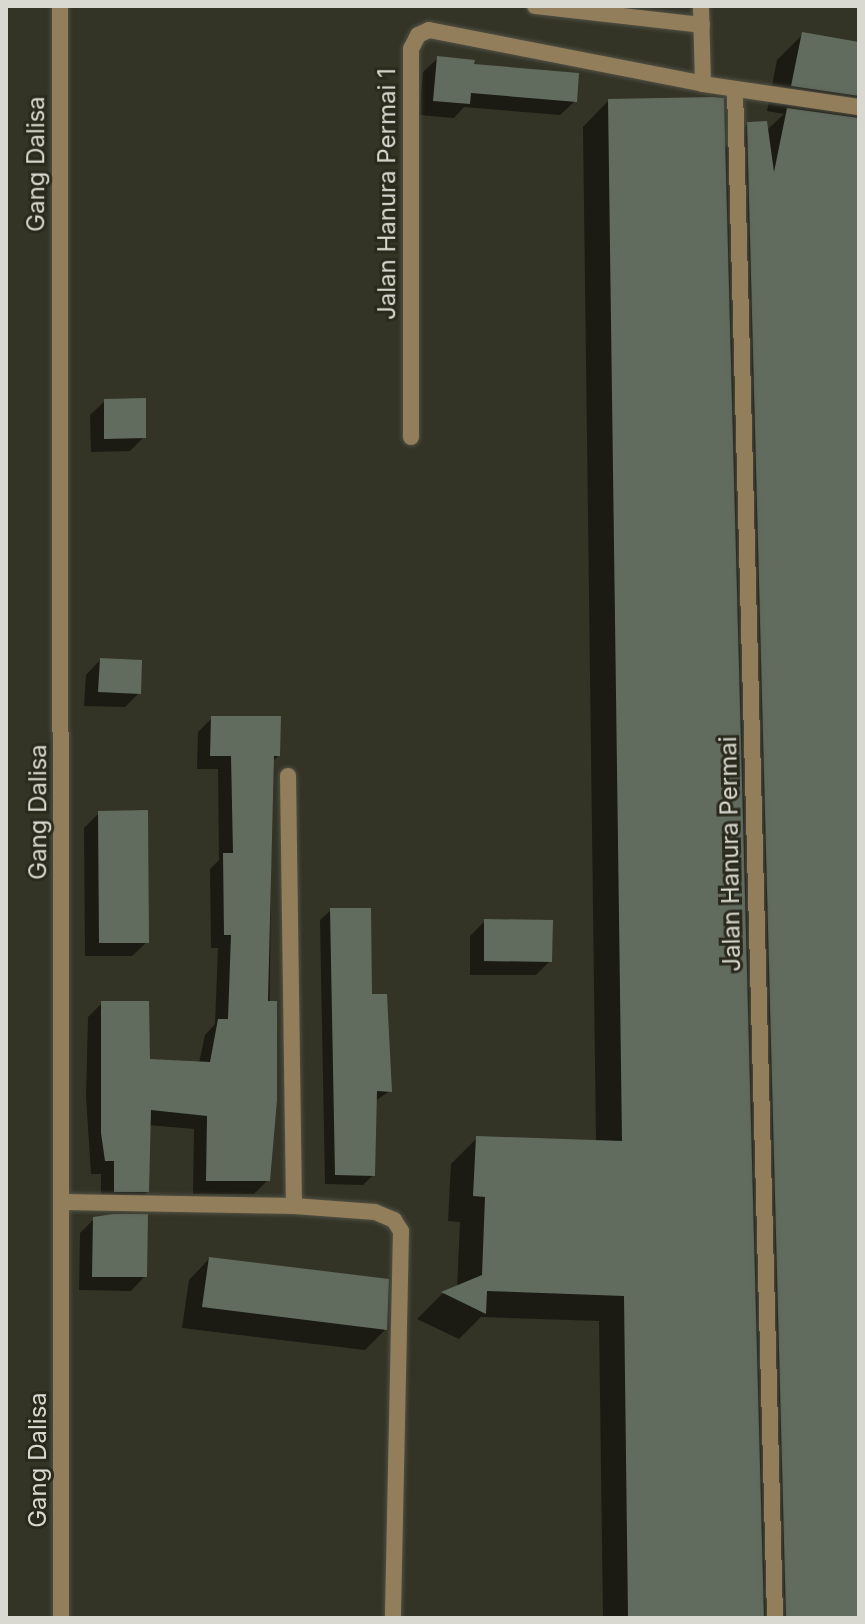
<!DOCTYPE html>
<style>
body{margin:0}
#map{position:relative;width:865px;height:1624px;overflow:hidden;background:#333326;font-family:Inter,sans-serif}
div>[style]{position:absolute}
.shadow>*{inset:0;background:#0007}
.building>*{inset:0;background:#616c5f}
.roads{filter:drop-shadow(0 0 2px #515145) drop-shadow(0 0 2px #515145)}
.minor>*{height:16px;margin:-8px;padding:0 8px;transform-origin:8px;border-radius:8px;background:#927e5b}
span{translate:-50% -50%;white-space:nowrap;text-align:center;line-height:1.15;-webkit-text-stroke:6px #29291c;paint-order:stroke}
.street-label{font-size:24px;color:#d9d9d1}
.frame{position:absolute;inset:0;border:8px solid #d9d9d1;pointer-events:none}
</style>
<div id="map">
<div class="shadow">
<i style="clip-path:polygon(803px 34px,859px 44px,859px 1618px,603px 1618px,599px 1321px,481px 1317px,459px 1339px,417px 1319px,442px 1294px,457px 1288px,460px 1222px,448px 1221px,451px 1164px,477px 1138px,596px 1142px,583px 127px,608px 101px,724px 148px,748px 124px,766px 131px,784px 114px,767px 111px,777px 60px)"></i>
<i style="clip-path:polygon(438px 58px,472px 66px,575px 101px,560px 115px,464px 107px,454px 118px,419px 115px,423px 72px)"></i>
<i style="clip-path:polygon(105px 401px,144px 437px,130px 451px,91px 452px,90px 415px)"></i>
<i style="clip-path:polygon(100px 660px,139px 693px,125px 707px,84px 706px,86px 675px)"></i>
<i style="clip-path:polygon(212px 718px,279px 755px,272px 762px,268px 1180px,254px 1194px,193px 1194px,194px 1129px,148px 1125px,147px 1192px,133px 1206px,101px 1205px,101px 1174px,91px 1174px,86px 1097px,88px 1017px,102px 1003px,148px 1060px,199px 1063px,205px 1035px,215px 1024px,218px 948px,211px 948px,210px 869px,219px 860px,218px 769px,197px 769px,198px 732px)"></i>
<i style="clip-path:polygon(99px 813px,147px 942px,132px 956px,85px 956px,84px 828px)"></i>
<i style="clip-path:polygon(331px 910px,370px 996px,384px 1052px,390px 1052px,390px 1091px,375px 1101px,373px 1175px,363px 1185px,325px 1184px,320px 920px)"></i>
<i style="clip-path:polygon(485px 921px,550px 961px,536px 975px,470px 975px,470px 936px)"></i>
<i style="clip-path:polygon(94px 1219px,145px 1276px,131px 1291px,79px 1290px,80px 1233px)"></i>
<i style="clip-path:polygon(209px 1259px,385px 1330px,365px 1350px,182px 1328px,189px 1280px)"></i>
</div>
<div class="building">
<i style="clip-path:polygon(802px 32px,859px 42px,859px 96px,791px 86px)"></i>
<i style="clip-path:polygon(437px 56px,475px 60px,474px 64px,579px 73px,577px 102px,471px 93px,470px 104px,433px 101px)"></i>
<i style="clip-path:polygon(713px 97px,724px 98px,764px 1618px,628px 1618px,624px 1296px,487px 1291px,486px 1314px,441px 1292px,482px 1275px,485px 1197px,473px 1196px,476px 1136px,622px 1141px,608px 99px)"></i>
<i style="clip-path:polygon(787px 108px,859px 118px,859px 1618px,786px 1618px,747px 122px,767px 121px,774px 172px)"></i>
<i style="clip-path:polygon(146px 398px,146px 438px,104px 439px,104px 399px)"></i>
<i style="clip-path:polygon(100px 658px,142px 660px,141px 694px,98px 692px)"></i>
<i style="clip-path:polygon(211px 716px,281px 716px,280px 756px,274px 756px,268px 1001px,277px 1001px,277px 1100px,270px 1181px,206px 1181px,207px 1116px,151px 1110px,149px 1192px,114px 1192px,114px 1161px,105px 1161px,101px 1133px,101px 1001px,149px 1001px,150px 1059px,210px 1062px,218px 1019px,228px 1019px,231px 935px,224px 935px,223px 853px,233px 853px,231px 756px,210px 756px)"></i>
<i style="clip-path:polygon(148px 810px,149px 943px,99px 943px,98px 811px)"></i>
<i style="clip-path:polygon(330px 908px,371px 908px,372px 994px,387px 994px,392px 1092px,377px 1091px,375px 1176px,335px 1175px)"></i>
<i style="clip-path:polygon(484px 919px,553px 920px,552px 962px,484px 961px)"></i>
<i style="clip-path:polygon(113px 1214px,148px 1214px,147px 1277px,92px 1277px,93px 1217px)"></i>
<i style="clip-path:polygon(209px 1257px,389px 1279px,387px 1330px,202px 1307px)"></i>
</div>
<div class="roads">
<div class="minor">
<i style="left:60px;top:6px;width:1612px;rotate:89.96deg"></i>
<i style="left:535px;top:6px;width:168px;rotate:6.5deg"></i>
<i style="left:703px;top:84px;width:158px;rotate:8.4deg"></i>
<i style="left:735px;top:89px;width:1530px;rotate:88.5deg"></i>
<i style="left:411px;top:437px;width:388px;rotate:-90deg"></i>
<i style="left:411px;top:49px;width:16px;rotate:-63deg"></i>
<i style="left:418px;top:35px;width:12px;rotate:-24deg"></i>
<i style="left:429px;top:30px;width:279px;rotate:11.1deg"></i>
<i style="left:703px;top:84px;width:78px;rotate:-91.5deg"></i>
<i style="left:288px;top:776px;width:430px;rotate:89.2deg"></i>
<i style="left:63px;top:1202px;width:231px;rotate:1deg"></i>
<i style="left:294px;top:1206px;width:81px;rotate:4.2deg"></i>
<i style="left:375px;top:1212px;width:21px;rotate:23deg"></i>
<i style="left:394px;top:1220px;width:13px;rotate:58deg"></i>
<i style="left:401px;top:1231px;width:387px;rotate:91.2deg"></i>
</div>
</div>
<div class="street-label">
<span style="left:36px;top:164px;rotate:-90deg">Gang Dalisa</span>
<span style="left:387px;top:194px;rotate:-90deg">Jalan Hanura Permai 1</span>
<span style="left:38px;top:812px;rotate:-90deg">Gang Dalisa</span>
<span style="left:730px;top:854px;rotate:-91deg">Jalan Hanura Permai</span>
<span style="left:38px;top:1460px;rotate:-90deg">Gang Dalisa</span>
</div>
<div class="frame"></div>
</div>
